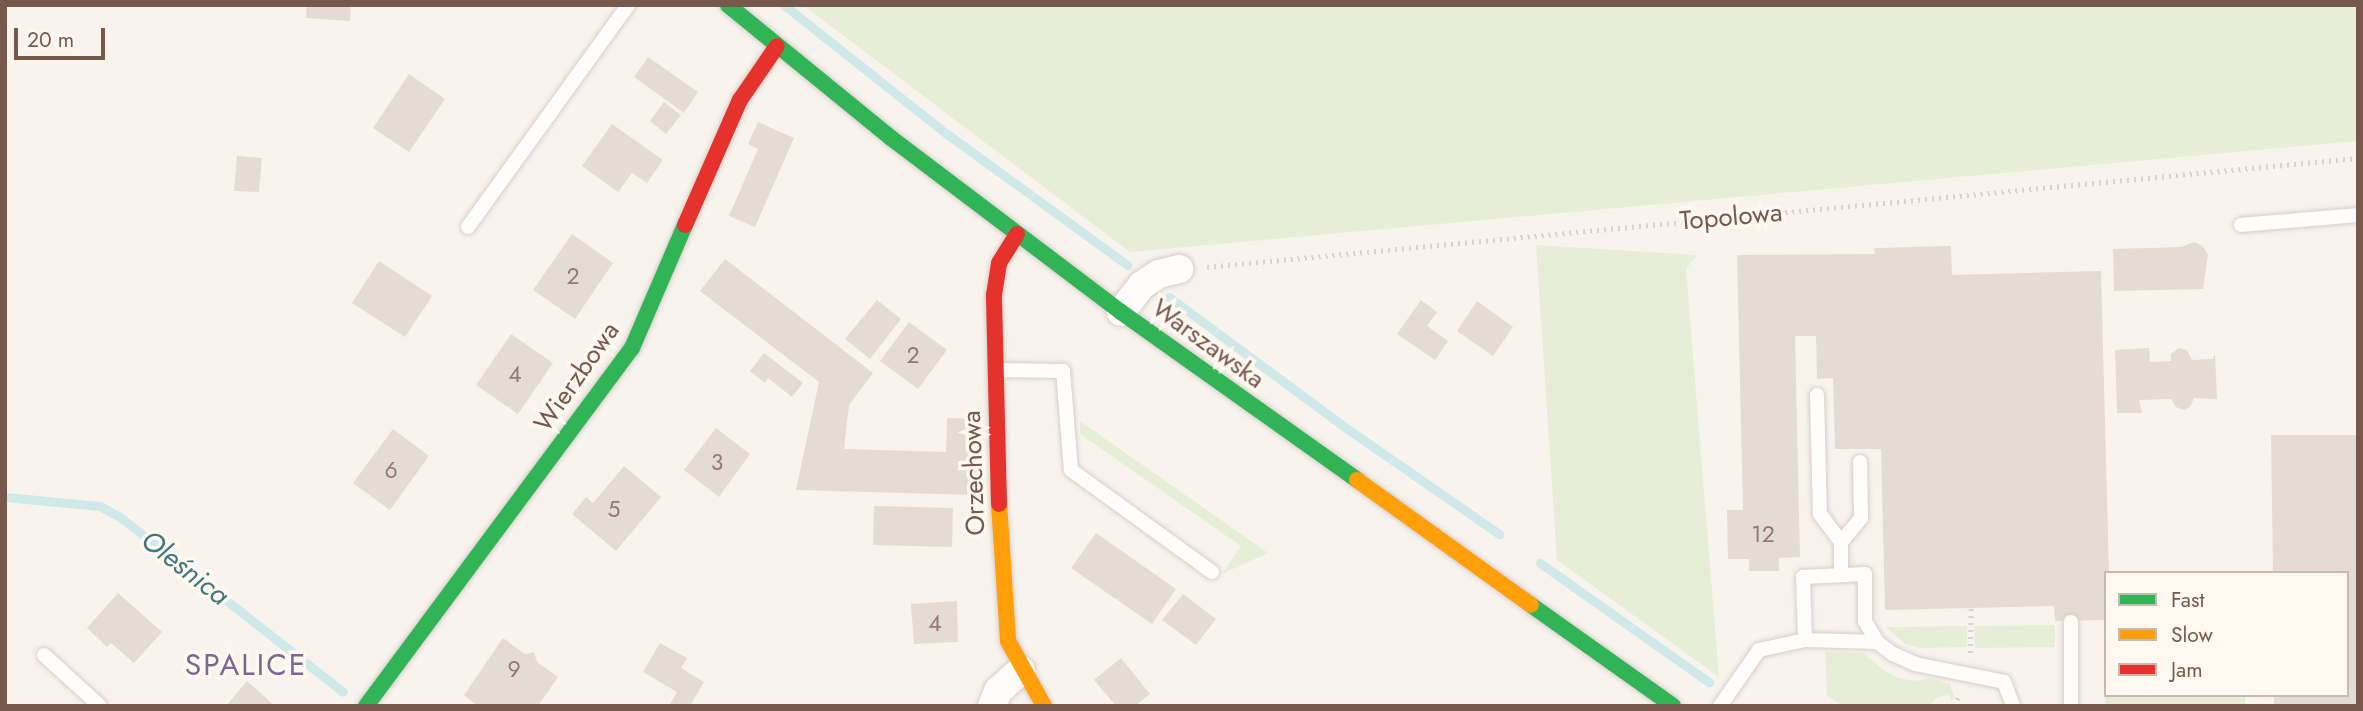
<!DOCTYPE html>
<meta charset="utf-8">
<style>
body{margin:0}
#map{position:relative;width:2363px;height:711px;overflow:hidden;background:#f8f3ed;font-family:Jost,sans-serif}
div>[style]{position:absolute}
.green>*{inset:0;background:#e7eed8}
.stream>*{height:9px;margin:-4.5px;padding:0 4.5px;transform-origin:4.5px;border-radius:4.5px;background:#cfe8e8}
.building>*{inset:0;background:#e4dbd5}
.path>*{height:4.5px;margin-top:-2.25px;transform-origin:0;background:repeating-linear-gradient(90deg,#dad2d0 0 2px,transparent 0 7px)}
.roads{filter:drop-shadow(0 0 2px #d7ceca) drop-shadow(0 0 2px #d7ceca)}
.lane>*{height:14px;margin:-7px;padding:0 7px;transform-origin:7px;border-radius:7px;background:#fefdfc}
.street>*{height:28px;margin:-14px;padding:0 14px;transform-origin:14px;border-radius:14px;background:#fefdfc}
.fast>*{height:16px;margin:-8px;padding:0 8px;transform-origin:8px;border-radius:8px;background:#30b455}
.slow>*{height:16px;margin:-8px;padding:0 8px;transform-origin:8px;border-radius:8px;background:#ff9f0a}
.jam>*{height:16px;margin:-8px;padding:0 8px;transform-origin:8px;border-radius:8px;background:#e5322d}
span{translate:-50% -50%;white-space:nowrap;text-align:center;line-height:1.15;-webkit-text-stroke:7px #fff8f0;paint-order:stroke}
.number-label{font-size:23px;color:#947b71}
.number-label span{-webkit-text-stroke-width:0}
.street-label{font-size:26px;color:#77584d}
.water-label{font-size:28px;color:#40777c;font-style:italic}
.quarter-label{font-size:30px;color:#7f6593;letter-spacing:2px}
.frame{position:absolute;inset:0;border:7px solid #77584d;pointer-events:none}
.legend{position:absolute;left:2104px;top:571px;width:245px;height:126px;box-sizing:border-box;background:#fff8f0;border:2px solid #c9b8af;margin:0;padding:9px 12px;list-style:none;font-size:21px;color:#77584d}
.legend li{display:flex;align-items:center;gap:14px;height:35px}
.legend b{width:35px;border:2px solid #c9b8af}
.scale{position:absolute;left:14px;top:28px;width:91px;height:32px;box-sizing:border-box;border:4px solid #77584d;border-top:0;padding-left:9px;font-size:21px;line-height:24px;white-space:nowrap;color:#77584d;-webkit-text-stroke:5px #fff8f0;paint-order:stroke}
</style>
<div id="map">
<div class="green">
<i style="clip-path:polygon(803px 5px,2358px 5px,2358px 141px,1130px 252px)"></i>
<i style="clip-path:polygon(1536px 245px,1697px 255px,1686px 269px,1719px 677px,1557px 560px)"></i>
<i style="clip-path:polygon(1080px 421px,1268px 553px,1222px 574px,1241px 546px,1080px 434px)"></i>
<i style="clip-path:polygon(2055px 625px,2055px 647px,1975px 648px,1974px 626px)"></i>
<i style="clip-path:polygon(1967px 626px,1967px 647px,1920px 648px,1905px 644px,1886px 627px)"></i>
<i style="clip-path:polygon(1825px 652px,1863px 653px,1885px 671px,1899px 678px,1914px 681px,1931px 678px,1950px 684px,1954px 697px,1952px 702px,1949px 695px,1937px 697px,1929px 706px,1842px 706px,1827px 695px)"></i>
<i style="clip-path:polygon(2106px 695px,2245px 695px,2245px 706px,2105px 706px)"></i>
</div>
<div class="stream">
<i style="left:784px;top:5px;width:208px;rotate:38.4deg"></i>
<i style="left:947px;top:134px;width:223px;rotate:36deg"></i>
<i style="left:1169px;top:297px;width:224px;rotate:36.5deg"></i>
<i style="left:1349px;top:430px;width:183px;rotate:34.7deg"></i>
<i style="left:5px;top:497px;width:95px;rotate:5.4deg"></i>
<i style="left:100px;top:506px;width:23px;rotate:29deg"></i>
<i style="left:120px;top:517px;width:283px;rotate:38.1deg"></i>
<i style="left:1540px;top:563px;width:207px;rotate:35.2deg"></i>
</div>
<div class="building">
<i style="clip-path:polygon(307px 5px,351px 5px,350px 21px,306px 18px)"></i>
<i style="clip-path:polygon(648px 57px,698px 92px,684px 113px,634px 77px)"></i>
<i style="clip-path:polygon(409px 74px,445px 99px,409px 152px,373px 128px)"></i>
<i style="clip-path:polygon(664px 102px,681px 115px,666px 134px,650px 121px)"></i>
<i style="clip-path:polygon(758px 122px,794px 138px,755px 227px,729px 216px,758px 149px,748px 144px)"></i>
<i style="clip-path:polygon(612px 124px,663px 160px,647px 183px,632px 173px,618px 192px,582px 166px)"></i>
<i style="clip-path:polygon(237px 156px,262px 158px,259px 192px,234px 191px)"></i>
<i style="clip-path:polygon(572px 234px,613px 263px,575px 319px,533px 290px)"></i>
<i style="clip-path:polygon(2194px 242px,2203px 246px,2208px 255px,2203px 289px,2114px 291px,2113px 249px,2181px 247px)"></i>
<i style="clip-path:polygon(1951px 246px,1952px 275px,2101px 271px,2109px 573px,2106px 573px,2106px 620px,2055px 621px,2054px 606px,1885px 610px,1881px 449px,1835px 449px,1833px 378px,1817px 379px,1816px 336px,1795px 336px,1800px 557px,1779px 558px,1779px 571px,1749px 571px,1749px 559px,1728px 559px,1727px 510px,1743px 510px,1737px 255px,1875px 254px,1874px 248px)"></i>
<i style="clip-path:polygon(725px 259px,873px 373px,849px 405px,844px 449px,946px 452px,947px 418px,977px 419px,975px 495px,796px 490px,819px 382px,700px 291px)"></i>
<i style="clip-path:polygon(379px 261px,432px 296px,405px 337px,352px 303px)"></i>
<i style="clip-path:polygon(877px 300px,901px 319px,870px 359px,845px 339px)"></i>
<i style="clip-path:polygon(1421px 300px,1437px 312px,1427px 326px,1448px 341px,1435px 360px,1397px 334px)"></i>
<i style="clip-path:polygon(1477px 301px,1513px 327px,1493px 356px,1457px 331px)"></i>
<i style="clip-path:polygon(909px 322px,947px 350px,918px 389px,880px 361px)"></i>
<i style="clip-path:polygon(511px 334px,553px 363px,518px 414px,476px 385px)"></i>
<i style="clip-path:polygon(2149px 348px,2150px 362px,2171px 361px,2171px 354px,2179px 348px,2187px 350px,2192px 360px,2213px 359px,2215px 353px,2217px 399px,2194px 398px,2190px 407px,2184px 410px,2176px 407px,2171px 399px,2139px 400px,2142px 413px,2117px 413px,2115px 350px)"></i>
<i style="clip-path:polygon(764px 353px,803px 383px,792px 397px,768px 378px,765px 383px,750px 371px)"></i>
<i style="clip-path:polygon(716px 428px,750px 454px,719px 497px,684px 470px)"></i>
<i style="clip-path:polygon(393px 429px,429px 456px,390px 510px,353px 483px)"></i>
<i style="clip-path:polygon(2271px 435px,2358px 435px,2358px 706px,2274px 706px,2274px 695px,2347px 695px,2347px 573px,2273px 573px)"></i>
<i style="clip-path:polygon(624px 466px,661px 497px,616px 551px,572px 514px,586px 497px,593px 503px)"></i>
<i style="clip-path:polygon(874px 506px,953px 508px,952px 547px,873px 545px)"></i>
<i style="clip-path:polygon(1096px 533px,1176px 589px,1152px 624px,1071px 568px)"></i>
<i style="clip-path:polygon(118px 593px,162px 632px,134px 663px,111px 643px,107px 647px,87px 628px)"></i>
<i style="clip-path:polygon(1183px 594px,1216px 619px,1196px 645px,1162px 620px)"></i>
<i style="clip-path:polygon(957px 601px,958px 642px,914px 644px,911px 604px)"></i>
<i style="clip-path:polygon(503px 638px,525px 654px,534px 652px,537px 662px,558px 677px,538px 706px,478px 706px,464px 695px)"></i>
<i style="clip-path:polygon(660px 643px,687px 658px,681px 668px,704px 682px,690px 706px,669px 706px,677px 692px,643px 672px)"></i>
<i style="clip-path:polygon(1121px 658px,1150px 694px,1135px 706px,1116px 706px,1094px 680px)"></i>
<i style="clip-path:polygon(247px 681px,275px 706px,226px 706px)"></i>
</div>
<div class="path">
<i style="left:1207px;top:267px;width:1156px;rotate:-5.41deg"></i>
<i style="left:1970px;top:653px;width:45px;rotate:-88.7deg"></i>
<i style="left:1954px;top:706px;width:12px;rotate:-66deg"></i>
</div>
<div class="roads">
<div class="lane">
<i style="left:2241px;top:225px;width:117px;rotate:-4.9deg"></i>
<i style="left:468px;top:227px;width:274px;rotate:-54.2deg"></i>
<i style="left:998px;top:370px;width:65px;rotate:0.9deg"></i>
<i style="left:1063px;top:371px;width:99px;rotate:85.4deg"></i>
<i style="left:1071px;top:470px;width:174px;rotate:35.9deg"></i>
<i style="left:1817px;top:395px;width:119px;rotate:88.6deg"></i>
<i style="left:1820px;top:514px;width:35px;rotate:53deg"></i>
<i style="left:1841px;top:542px;width:33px;rotate:90deg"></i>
<i style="left:1841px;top:542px;width:31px;rotate:-50deg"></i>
<i style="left:1861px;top:518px;width:56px;rotate:-91deg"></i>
<i style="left:2071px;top:622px;width:84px;rotate:90deg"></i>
<i style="left:1877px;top:642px;width:72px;rotate:-178.4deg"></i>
<i style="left:1805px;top:640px;width:63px;rotate:-91.8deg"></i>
<i style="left:1803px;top:577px;width:62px;rotate:-2.8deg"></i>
<i style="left:1865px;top:574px;width:47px;rotate:90deg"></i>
<i style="left:1865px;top:621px;width:24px;rotate:60deg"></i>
<i style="left:1877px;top:642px;width:20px;rotate:37deg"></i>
<i style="left:1893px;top:654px;width:24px;rotate:24deg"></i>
<i style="left:1915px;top:664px;width:91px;rotate:11.4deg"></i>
<i style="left:2004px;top:682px;width:26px;rotate:69deg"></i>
<i style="left:44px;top:655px;width:76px;rotate:42.3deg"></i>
<i style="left:1720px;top:706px;width:68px;rotate:-55.1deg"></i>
<i style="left:1759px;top:650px;width:47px;rotate:-12.3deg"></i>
</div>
<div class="street">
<i style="left:1121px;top:312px;width:34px;rotate:-52deg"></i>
<i style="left:1142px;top:285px;width:20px;rotate:-33deg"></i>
<i style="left:1159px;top:274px;width:21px;rotate:-14deg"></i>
<i style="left:992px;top:706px;width:16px;rotate:-68deg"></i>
<i style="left:998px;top:691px;width:31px;rotate:-42deg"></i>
</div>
<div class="fast">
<i style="left:728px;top:5px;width:210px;rotate:39.2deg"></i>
<i style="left:891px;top:138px;width:288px;rotate:37.1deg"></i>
<i style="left:1121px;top:312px;width:290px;rotate:35.4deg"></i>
<i style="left:1531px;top:605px;width:174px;rotate:35.4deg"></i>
<i style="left:366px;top:706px;width:446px;rotate:-53.4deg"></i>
<i style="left:632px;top:348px;width:134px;rotate:-66.7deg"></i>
</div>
<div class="slow">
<i style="left:1357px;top:480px;width:214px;rotate:35.7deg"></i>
<i style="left:999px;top:504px;width:137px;rotate:86.2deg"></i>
<i style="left:1008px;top:641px;width:74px;rotate:61deg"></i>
</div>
<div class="jam">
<i style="left:685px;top:225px;width:137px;rotate:-66.3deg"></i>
<i style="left:740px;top:100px;width:65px;rotate:-55.6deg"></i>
<i style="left:999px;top:504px;width:209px;rotate:-91.4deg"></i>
<i style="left:994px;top:295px;width:32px;rotate:-81deg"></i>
<i style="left:999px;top:263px;width:34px;rotate:-58deg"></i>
</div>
</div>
<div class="number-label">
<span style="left:573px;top:276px">2</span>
<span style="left:913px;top:355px">2</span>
<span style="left:515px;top:374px">4</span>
<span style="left:717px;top:462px">3</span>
<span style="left:391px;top:470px">6</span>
<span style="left:614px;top:509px">5</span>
<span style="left:1763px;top:534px">12</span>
<span style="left:935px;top:623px">4</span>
<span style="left:514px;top:669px">9</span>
</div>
<div class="street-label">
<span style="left:1731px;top:217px;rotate:-5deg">Topolowa</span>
<span style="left:1208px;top:344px;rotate:36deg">Warszawska</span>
<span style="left:577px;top:377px;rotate:-55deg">Wierzbowa</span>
<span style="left:974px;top:473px;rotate:-92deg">Orzechowa</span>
</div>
<div class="water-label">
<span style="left:185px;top:568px;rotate:38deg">Oleśnica</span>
</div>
<div class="quarter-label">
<span style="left:246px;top:665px">SPALICE</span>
</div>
<div class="frame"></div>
<ul class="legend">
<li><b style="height:9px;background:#30b455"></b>Fast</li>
<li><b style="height:9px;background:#ff9f0a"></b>Slow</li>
<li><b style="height:9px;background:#e5322d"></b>Jam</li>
</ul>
<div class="scale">20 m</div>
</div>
